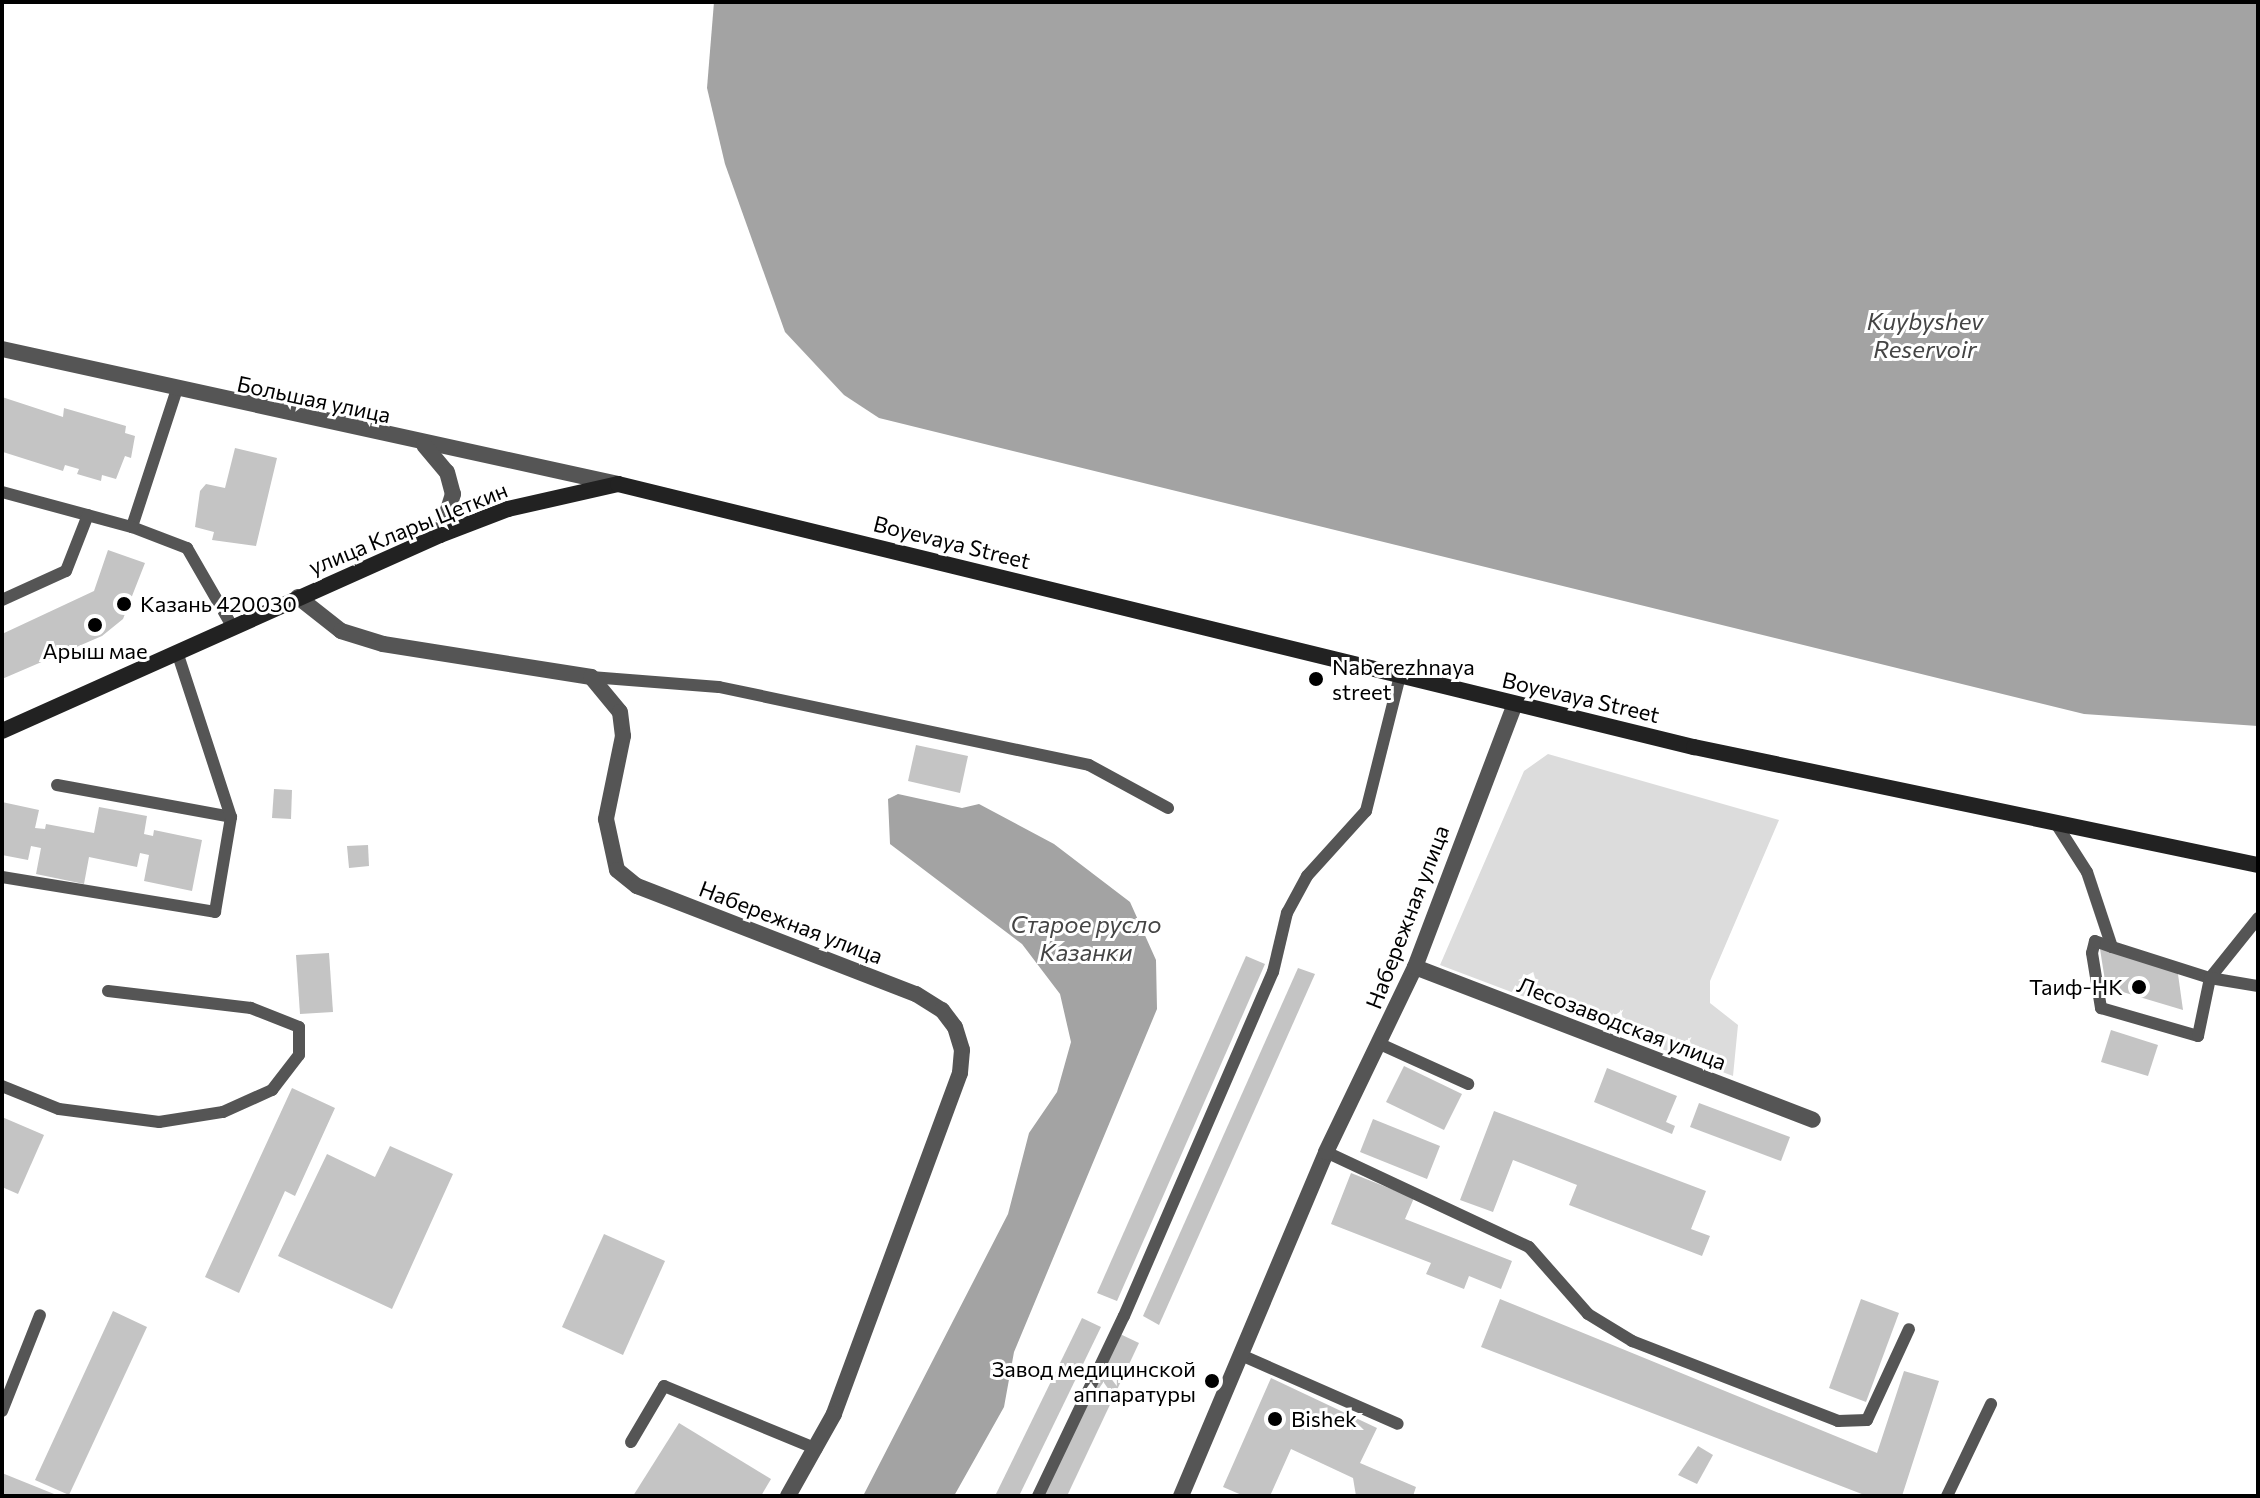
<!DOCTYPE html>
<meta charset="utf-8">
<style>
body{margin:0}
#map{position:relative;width:2260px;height:1498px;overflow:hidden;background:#fff;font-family:Commissioner,sans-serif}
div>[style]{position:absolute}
.green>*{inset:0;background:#dcdcdc}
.water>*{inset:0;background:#a3a3a3}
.building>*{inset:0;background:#c4c4c4}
.service>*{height:12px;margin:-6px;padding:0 6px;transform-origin:6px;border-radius:6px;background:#555}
.minor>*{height:16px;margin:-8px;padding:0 8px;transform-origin:8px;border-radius:8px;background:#555}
.tertiary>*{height:16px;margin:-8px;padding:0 8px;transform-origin:8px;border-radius:8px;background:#555}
.secondary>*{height:16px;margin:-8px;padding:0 8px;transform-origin:8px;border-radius:8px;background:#222}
.dots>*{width:22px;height:22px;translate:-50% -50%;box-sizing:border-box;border:4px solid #fff;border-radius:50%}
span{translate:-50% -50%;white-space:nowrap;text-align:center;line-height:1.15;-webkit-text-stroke:6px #fff;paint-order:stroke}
.street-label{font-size:22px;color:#000}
.poi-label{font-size:22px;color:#000}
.left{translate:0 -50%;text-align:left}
.right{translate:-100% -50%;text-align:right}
.water-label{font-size:24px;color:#444;font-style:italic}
.frame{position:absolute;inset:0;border:4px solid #000;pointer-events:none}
</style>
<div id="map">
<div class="green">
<i style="clip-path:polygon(1548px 754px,1779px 820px,1710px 981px,1710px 1003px,1738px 1025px,1733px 1076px,1440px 965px,1524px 771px)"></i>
</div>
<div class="water">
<i style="clip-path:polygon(714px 2px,2258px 2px,2258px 726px,2084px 714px,879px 418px,844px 395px,785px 332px,725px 164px,707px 88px)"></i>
<i style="clip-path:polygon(898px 794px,962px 808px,979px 804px,1054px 844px,1130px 902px,1156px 960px,1157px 1009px,1014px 1352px,1004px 1407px,954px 1496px,863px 1496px,1008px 1214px,1029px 1133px,1057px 1092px,1071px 1042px,1060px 994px,1022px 944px,890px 844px,888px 799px)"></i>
</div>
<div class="building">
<i style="clip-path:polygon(2px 397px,63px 417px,64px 408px,126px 426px,125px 433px,135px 436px,131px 458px,125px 456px,116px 479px,102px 475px,101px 481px,77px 474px,79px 469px,65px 465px,63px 471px,3px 452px)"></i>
<i style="clip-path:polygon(235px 448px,277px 458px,256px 546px,212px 540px,214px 532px,195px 527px,200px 491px,206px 484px,225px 488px)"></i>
<i style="clip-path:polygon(108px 550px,145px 563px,123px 619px,102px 636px,2px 679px,2px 634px,94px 591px)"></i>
<i style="clip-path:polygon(916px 745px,968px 756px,960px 793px,908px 781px)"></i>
<i style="clip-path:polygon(274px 789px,292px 790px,291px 819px,272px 818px)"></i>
<i style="clip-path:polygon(2px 802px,39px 810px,35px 828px,45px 829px,46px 824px,94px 833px,99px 807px,147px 816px,144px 834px,153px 836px,154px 830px,202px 840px,192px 891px,144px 881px,149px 855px,140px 853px,137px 867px,89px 857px,84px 884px,36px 874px,41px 848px,31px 846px,28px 860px,2px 855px)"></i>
<i style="clip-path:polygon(368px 845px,369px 866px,349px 868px,347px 846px)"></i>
<i style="clip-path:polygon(2100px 949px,2177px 967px,2183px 1010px,2106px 987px)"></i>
<i style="clip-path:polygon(329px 953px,333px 1012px,300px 1014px,296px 955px)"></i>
<i style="clip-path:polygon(1246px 956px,1265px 964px,1117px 1301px,1097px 1293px)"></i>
<i style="clip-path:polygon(1298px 968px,1315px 974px,1159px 1325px,1143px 1316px)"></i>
<i style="clip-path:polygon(2111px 1030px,2158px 1045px,2148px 1076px,2101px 1062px)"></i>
<i style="clip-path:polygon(1404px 1066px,1462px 1094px,1444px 1130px,1386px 1102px)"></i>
<i style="clip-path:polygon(1607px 1068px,1677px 1096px,1666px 1122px,1675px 1126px,1672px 1134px,1594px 1102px)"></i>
<i style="clip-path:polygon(292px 1088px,335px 1108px,295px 1196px,285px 1191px,239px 1293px,205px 1277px)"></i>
<i style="clip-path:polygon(1699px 1103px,1790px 1137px,1781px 1161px,1690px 1127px)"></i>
<i style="clip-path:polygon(1494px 1111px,1706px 1191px,1691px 1229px,1710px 1236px,1702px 1256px,1569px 1205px,1577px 1185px,1513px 1160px,1493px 1212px,1460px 1200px)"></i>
<i style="clip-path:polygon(2px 1117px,44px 1135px,18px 1194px,2px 1187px)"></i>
<i style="clip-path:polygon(1373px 1119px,1440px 1146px,1427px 1179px,1360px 1152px)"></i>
<i style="clip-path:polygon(390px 1146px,453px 1174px,392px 1309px,278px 1256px,327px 1154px,375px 1177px)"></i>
<i style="clip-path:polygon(1351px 1173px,1414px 1198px,1405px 1219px,1512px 1261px,1501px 1289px,1469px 1276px,1464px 1289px,1426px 1274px,1431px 1263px,1331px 1224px)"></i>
<i style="clip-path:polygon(604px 1234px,665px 1261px,623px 1355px,562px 1327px)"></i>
<i style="clip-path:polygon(1500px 1299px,1877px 1453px,1904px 1371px,1939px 1381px,1902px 1496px,1867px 1496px,1481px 1347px)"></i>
<i style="clip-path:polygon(1861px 1299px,1899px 1313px,1866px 1402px,1829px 1388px)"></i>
<i style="clip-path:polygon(113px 1311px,147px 1327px,69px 1495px,35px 1480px)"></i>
<i style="clip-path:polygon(1082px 1318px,1101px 1327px,1019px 1496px,995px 1496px)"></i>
<i style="clip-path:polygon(1120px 1334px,1139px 1343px,1067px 1496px,1044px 1496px)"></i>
<i style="clip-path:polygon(1271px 1378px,1377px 1428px,1360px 1463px,1416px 1487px,1413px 1496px,1356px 1496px,1353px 1478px,1291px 1449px,1270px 1496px,1244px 1496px,1223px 1487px)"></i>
<i style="clip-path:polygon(679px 1423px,771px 1479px,761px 1496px,633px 1496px)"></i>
<i style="clip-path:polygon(1698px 1446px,1713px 1455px,1697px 1484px,1678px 1475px)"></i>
<i style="clip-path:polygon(2px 1473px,59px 1496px,2px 1496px)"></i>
</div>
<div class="service">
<i style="left:176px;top:392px;width:142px;rotate:108.1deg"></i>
<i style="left:132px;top:527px;width:59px;rotate:20.9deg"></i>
<i style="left:187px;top:548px;width:90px;rotate:60deg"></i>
<i style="left:2px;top:492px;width:135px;rotate:15.1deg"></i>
<i style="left:2px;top:600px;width:70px;rotate:-24.4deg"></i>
<i style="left:66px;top:571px;width:60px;rotate:-68.6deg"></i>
<i style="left:591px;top:677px;width:128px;rotate:4.5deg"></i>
<i style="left:719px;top:687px;width:378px;rotate:11.9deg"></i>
<i style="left:1089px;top:765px;width:90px;rotate:28.6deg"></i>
<i style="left:57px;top:785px;width:177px;rotate:10.4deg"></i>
<i style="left:2055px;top:822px;width:59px;rotate:57.4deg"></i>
<i style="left:2087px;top:872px;width:79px;rotate:71.6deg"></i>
<i style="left:2112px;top:947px;width:103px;rotate:17.6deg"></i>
<i style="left:2210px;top:978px;width:77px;rotate:-51.3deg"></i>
<i style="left:2px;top:877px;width:216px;rotate:9.3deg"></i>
<i style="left:215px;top:912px;width:96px;rotate:-80.4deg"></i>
<i style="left:231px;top:817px;width:174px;rotate:-108.1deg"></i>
<i style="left:2112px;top:947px;width:18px;rotate:-161deg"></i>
<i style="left:2095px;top:941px;width:12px;rotate:104deg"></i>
<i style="left:2092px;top:953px;width:56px;rotate:80.7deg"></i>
<i style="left:2101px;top:1008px;width:101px;rotate:16.1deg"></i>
<i style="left:2198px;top:1036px;width:59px;rotate:-78.3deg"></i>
<i style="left:2210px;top:978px;width:49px;rotate:9.5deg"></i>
<i style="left:1380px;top:1044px;width:97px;rotate:24.4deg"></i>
<i style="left:2px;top:1086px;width:61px;rotate:22deg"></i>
<i style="left:59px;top:1109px;width:101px;rotate:7.4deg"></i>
<i style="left:159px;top:1122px;width:65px;rotate:-8.9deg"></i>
<i style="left:223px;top:1112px;width:54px;rotate:-24.2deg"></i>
<i style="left:272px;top:1090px;width:44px;rotate:-52.4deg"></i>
<i style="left:299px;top:1055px;width:28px;rotate:-90deg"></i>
<i style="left:299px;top:1027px;width:52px;rotate:-158.4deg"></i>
<i style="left:251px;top:1008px;width:144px;rotate:-173.2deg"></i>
<i style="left:1326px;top:1152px;width:224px;rotate:25.1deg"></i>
<i style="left:1529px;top:1247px;width:89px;rotate:48.6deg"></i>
<i style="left:1588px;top:1314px;width:52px;rotate:31.5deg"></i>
<i style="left:1632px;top:1341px;width:221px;rotate:21.2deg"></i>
<i style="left:1838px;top:1421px;width:29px;rotate:-2deg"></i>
<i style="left:1867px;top:1420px;width:100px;rotate:-65.2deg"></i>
<i style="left:1241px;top:1355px;width:171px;rotate:23.7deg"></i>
<i style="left:2px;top:1411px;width:103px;rotate:-68.4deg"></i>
<i style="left:631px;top:1442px;width:65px;rotate:-59.5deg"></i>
<i style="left:664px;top:1386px;width:165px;rotate:22.4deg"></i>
<i style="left:1038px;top:1496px;width:199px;rotate:-64.5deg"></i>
<i style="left:1124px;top:1316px;width:375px;rotate:-66.6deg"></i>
<i style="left:1273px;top:972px;width:61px;rotate:-76.7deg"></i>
<i style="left:1287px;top:913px;width:42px;rotate:-61.6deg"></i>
<i style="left:1307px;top:876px;width:88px;rotate:-47.8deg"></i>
<i style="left:1366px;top:811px;width:139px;rotate:-75.9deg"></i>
<i style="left:1947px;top:1496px;width:102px;rotate:-64.4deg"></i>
</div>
<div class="minor">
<i style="left:298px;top:597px;width:55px;rotate:38.3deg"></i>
<i style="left:341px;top:631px;width:44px;rotate:17.2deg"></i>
<i style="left:383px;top:644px;width:211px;rotate:9deg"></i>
<i style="left:591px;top:677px;width:45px;rotate:50.4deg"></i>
<i style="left:620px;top:712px;width:24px;rotate:83deg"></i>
<i style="left:623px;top:736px;width:85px;rotate:101.6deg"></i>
<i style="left:606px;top:819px;width:52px;rotate:77.8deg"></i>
<i style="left:617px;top:870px;width:26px;rotate:39deg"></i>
<i style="left:637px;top:886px;width:299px;rotate:21.2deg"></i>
<i style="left:916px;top:994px;width:31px;rotate:32deg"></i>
<i style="left:942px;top:1010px;width:21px;rotate:53deg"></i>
<i style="left:955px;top:1027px;width:24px;rotate:73deg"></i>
<i style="left:962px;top:1050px;width:23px;rotate:95deg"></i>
<i style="left:960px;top:1073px;width:364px;rotate:110.3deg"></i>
<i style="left:834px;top:1414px;width:94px;rotate:119.3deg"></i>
<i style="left:1415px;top:967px;width:426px;rotate:21deg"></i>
<i style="left:1181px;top:1496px;width:373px;rotate:-67.1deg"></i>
<i style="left:1326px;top:1152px;width:205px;rotate:-64.3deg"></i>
<i style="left:1415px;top:967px;width:281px;rotate:-69.2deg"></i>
</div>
<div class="tertiary">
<i style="left:2px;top:349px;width:631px;rotate:12.36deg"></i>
<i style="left:424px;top:445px;width:35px;rotate:50deg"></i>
<i style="left:447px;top:472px;width:23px;rotate:75deg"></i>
<i style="left:453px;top:494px;width:43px;rotate:107.6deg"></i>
</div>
<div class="secondary">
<i style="left:2px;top:731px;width:480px;rotate:-24.1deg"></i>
<i style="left:440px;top:535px;width:73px;rotate:-20.9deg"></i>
<i style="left:508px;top:509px;width:113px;rotate:-12.8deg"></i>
<i style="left:618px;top:484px;width:1108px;rotate:13.74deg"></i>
<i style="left:1694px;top:747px;width:576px;rotate:11.82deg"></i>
</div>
<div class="dots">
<i style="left:124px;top:604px;background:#000"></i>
<i style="left:95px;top:625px;background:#000"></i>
<i style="left:1316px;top:679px;background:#000"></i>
<i style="left:2139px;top:987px;background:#000"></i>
<i style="left:1212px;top:1381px;background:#000"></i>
<i style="left:1275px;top:1419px;background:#000"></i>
</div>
<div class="street-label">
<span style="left:314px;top:399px;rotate:12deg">Большая улица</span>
<span style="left:408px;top:528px;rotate:-22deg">улица Клары Цеткин</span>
<span style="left:952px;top:542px;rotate:14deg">Boyevaya Street</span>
<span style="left:1581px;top:697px;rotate:13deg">Boyevaya Street</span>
<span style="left:1407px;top:917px;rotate:-69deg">Набережная улица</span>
<span style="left:791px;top:922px;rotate:21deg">Набережная улица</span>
<span style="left:1622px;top:1023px;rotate:21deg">Лесозаводская улица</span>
</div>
<div class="poi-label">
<span class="left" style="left:140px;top:604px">Казань 420030</span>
<span style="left:95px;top:651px">Арыш мае</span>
<span class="left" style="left:1332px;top:679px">Naberezhnaya<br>street</span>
<span class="right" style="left:2123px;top:987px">Таиф-НК</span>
<span class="right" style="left:1196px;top:1381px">Завод медицинской<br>аппаратуры</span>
<span class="left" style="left:1291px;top:1419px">Bishek</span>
</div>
<div class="water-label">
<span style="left:1925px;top:335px">Kuybyshev<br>Reservoir</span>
<span style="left:1086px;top:938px">Старое русло<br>Казанки</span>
</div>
<div class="frame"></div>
</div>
